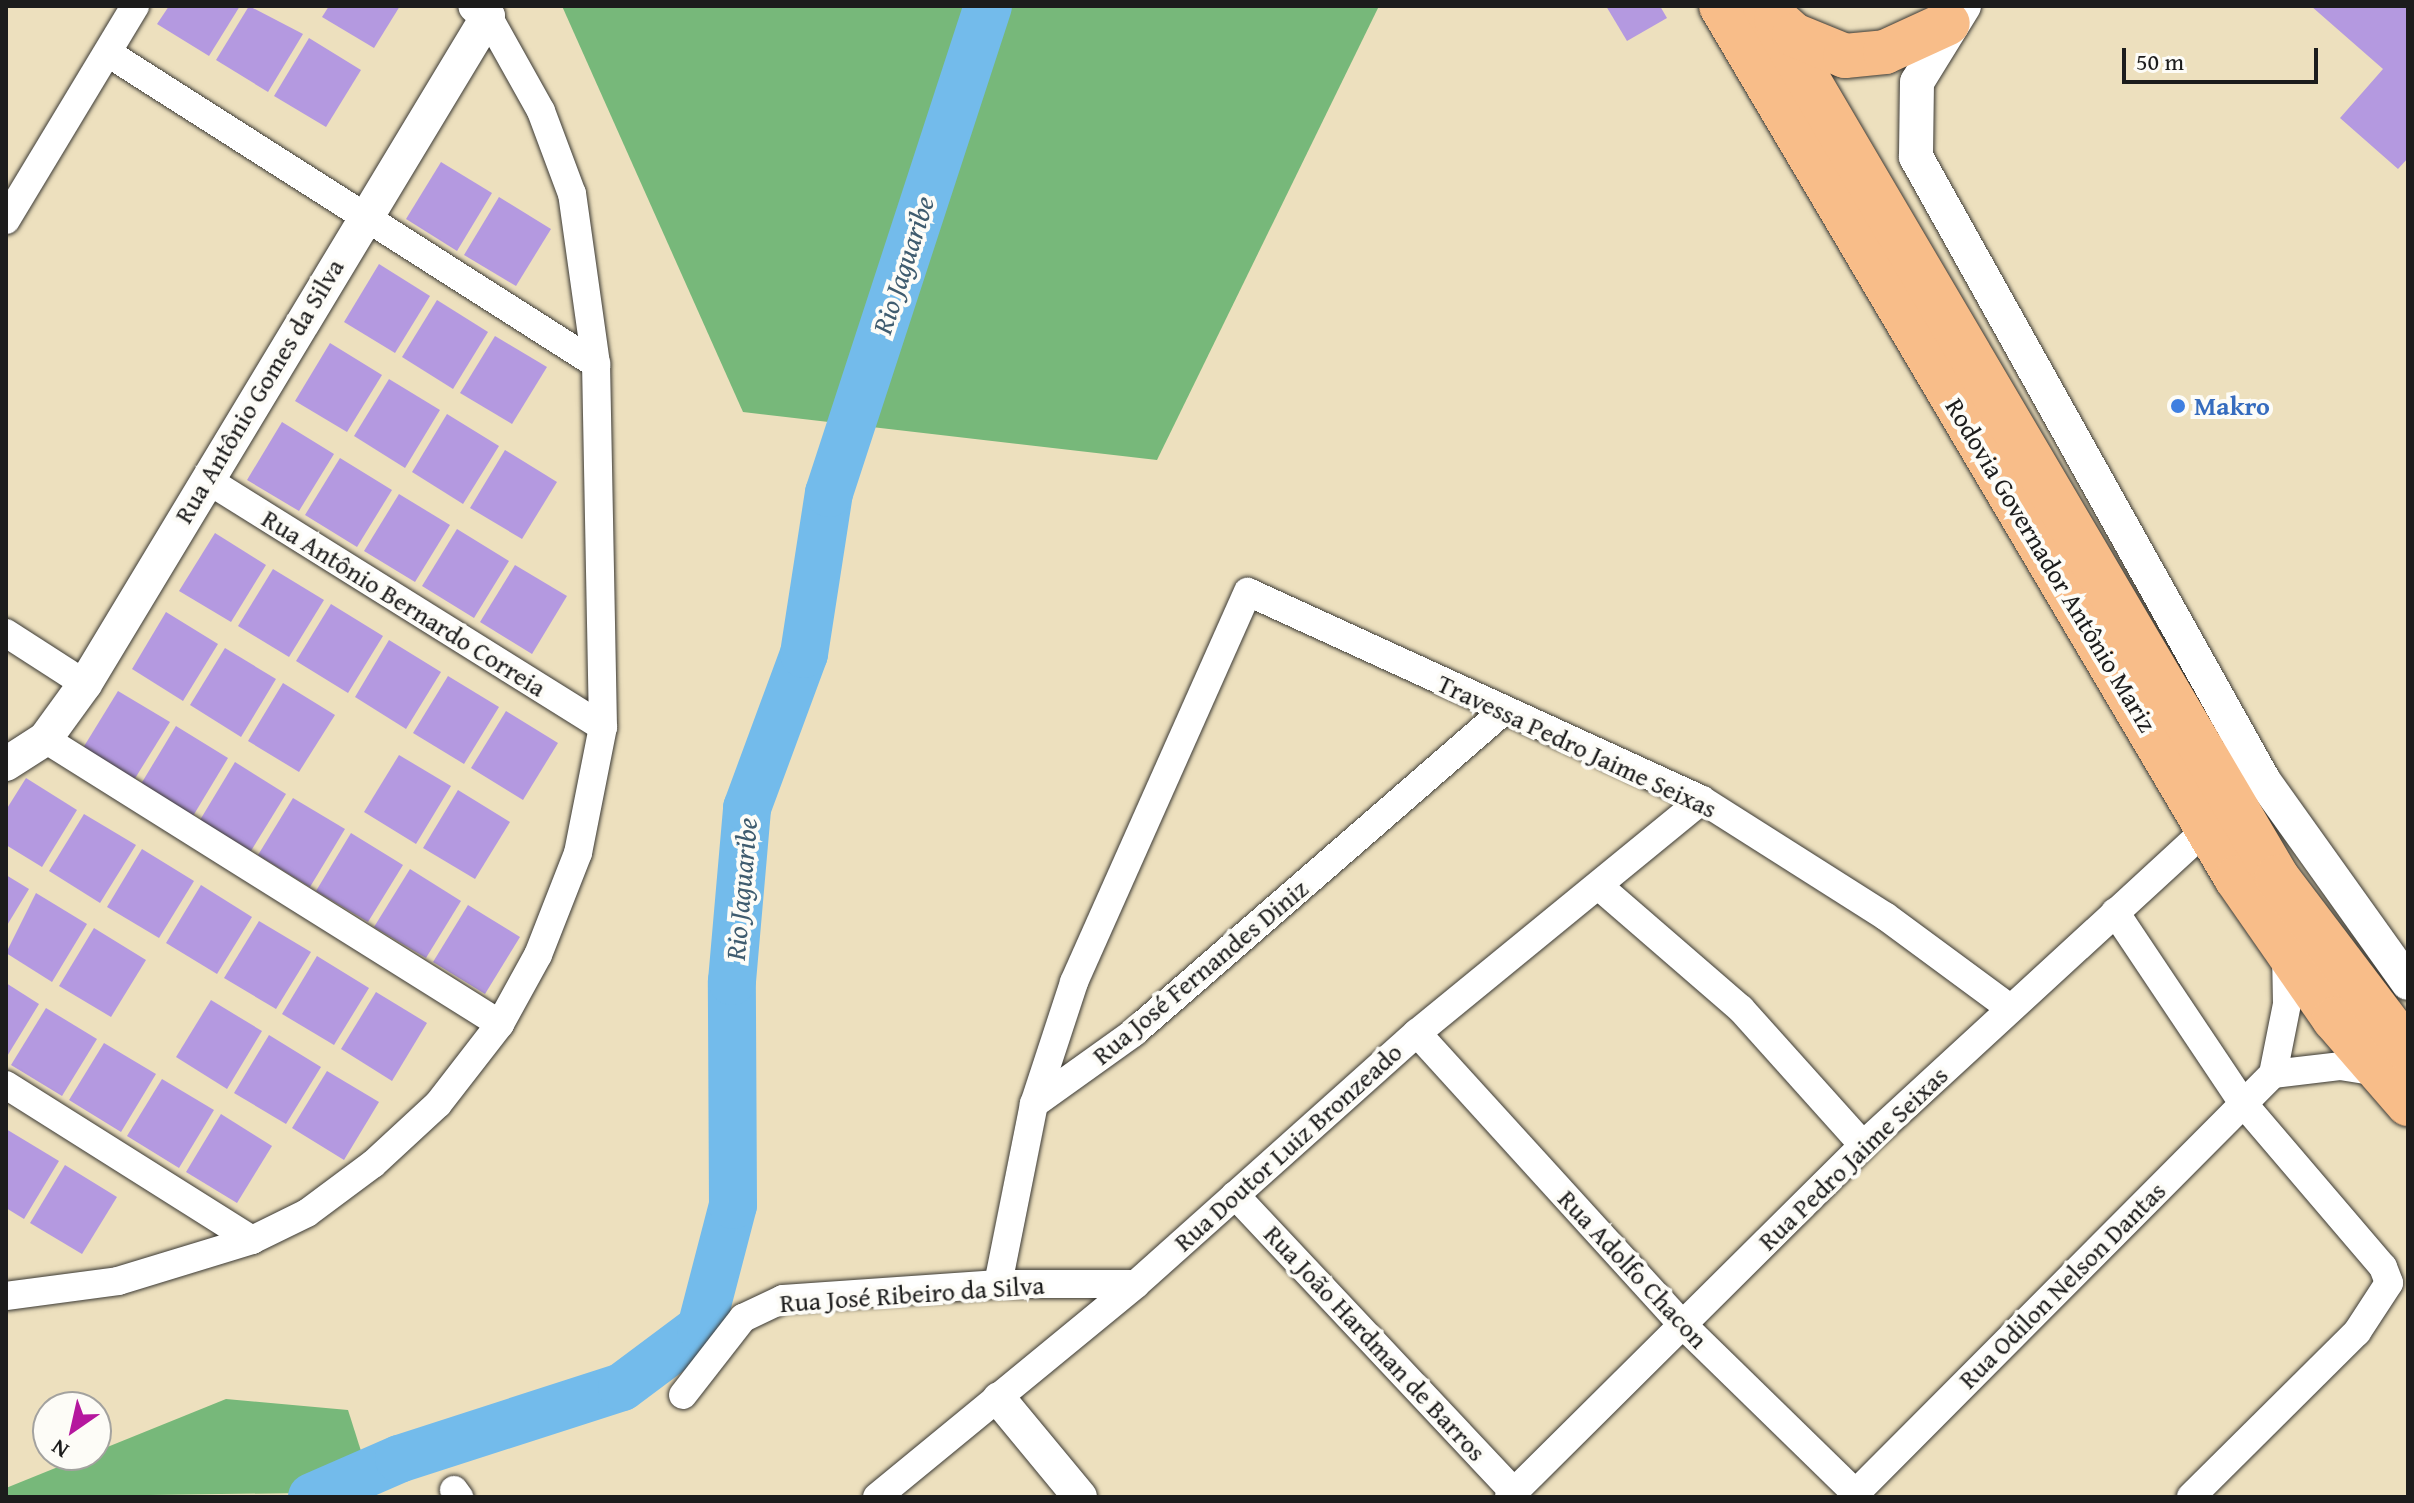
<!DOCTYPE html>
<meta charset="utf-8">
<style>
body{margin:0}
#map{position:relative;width:2414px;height:1503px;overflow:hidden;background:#ede0be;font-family:"Gentium Book Plus",serif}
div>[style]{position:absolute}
.forest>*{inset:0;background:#77b87a}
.river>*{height:48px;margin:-24px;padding:0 24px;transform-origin:24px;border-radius:24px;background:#73bbeb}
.building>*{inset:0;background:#b499e0}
.roads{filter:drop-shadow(0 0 2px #3b3934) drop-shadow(0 0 2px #3b3934)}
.minor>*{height:28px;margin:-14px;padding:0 14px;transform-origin:14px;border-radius:14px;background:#fff}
.tertiary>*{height:34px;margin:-17px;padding:0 17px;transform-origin:17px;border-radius:17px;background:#fff}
.trunk>*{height:44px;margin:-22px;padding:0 22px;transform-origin:22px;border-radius:22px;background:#f8bd89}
.dots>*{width:22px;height:22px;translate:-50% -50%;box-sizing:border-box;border:4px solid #fdfcf7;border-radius:50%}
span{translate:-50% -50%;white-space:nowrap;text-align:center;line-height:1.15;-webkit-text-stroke:8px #fdfcf7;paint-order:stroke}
.street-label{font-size:26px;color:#1c1c1c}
.shop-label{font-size:26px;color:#366cbe;font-weight:700}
.left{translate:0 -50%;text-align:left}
.water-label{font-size:28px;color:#3f5c6f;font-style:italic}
.frame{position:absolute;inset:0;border:8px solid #1c1c1c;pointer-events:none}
.north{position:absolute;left:32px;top:1391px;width:80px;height:80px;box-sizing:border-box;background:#fdfcf7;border:2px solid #a3a29f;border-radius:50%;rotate:214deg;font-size:22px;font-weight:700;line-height:32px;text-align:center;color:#1c1c1c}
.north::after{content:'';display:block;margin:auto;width:28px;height:36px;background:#b5179e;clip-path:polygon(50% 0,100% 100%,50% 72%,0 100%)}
.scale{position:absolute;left:2122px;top:48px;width:196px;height:36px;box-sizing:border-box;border:4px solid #1c1c1c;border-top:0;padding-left:10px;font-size:24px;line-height:28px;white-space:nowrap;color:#1c1c1c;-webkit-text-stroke:6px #fdfcf7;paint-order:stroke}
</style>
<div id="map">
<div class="forest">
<i style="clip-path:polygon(562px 6px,1379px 6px,1157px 460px,743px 412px)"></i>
<i style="clip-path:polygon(226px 1399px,348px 1410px,374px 1492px,6px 1497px,6px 1488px)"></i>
</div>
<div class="river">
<i style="left:312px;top:1497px;width:95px;rotate:-23.6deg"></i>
<i style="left:399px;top:1459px;width:234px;rotate:-17.9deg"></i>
<i style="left:622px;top:1387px;width:99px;rotate:-36.8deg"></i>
<i style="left:701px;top:1328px;width:127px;rotate:-75.4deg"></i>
<i style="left:733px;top:1205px;width:224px;rotate:-90.3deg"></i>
<i style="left:732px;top:981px;width:174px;rotate:-85deg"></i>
<i style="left:747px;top:808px;width:164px;rotate:-69.7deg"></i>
<i style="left:804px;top:654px;width:163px;rotate:-81.2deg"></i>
<i style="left:829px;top:493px;width:512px;rotate:-71.92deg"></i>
</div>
<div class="building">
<i style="clip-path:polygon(169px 6px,240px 6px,209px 56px,157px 24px)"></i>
<i style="clip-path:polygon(249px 6px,303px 34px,268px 92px,216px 60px)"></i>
<i style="clip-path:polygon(329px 6px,400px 6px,374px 48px,322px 17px)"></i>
<i style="clip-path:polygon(1606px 6px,1660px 6px,1667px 18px,1627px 41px)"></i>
<i style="clip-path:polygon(2311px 6px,2408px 6px,2408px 158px,2398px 169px,2340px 118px,2383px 69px)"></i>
<i style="clip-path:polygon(309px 38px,361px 70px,326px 127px,274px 96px)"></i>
<i style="clip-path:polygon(441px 162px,492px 193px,457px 251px,406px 219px)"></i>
<i style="clip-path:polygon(499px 197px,551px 229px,516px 286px,464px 255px)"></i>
<i style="clip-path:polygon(379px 264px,430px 296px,395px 353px,344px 322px)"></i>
<i style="clip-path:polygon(437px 300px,488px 332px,453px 389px,402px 357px)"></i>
<i style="clip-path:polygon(495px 336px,547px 367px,512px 424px,460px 393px)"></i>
<i style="clip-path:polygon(330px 343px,382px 375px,347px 432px,295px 401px)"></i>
<i style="clip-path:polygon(389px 379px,440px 410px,405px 468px,354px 436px)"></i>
<i style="clip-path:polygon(447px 414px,499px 446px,463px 504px,412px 472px)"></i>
<i style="clip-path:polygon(282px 422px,334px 454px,299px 511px,247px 480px)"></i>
<i style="clip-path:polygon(505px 450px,557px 482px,522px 539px,470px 508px)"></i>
<i style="clip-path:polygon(340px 458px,392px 490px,357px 547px,305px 515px)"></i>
<i style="clip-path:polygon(399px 494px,450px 525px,415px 582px,364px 551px)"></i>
<i style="clip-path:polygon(457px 529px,509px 561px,474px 618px,422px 586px)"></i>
<i style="clip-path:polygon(215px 533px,266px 565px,231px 622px,179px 591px)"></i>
<i style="clip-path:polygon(515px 565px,567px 596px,532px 654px,480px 622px)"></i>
<i style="clip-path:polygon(273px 569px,324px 600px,289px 657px,238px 626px)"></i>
<i style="clip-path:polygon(331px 604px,383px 636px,348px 693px,296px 661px)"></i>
<i style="clip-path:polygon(166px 612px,218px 644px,183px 701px,132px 669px)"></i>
<i style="clip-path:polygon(389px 640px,441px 672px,406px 729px,355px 697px)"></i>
<i style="clip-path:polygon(225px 648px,276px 679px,241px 737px,190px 705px)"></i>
<i style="clip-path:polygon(448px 676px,499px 707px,464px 764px,413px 733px)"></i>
<i style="clip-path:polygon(283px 683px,335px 715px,299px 772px,248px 741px)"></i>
<i style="clip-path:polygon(118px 691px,170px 722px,134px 780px,83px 748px)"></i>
<i style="clip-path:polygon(506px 711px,558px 743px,523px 800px,471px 768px)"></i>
<i style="clip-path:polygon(176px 726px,228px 758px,193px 816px,141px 784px)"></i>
<i style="clip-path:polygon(399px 755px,451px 786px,416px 844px,364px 812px)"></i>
<i style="clip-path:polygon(235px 762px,286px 794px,251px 851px,200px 820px)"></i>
<i style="clip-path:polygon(26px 778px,77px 810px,42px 867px,6px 845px,6px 810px)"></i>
<i style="clip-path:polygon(458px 790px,510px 822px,475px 879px,423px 848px)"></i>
<i style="clip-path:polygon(293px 798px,345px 829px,310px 887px,258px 855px)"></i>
<i style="clip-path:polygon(84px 814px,136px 845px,100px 903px,49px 871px)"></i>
<i style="clip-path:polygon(351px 833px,403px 865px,368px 922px,316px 891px)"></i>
<i style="clip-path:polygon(142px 849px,194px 881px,159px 938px,107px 907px)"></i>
<i style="clip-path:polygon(410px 869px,461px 901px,426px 958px,374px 927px)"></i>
<i style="clip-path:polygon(6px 875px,29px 889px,6px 927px)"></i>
<i style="clip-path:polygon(201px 885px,252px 917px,217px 974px,166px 943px)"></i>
<i style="clip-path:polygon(36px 893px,87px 924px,52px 982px,6px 953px)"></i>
<i style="clip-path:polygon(468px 905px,520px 937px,485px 994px,433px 962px)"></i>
<i style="clip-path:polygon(259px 921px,311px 952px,276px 1009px,224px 978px)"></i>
<i style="clip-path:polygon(94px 928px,146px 960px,111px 1017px,59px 986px)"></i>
<i style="clip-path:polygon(317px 956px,369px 988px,334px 1045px,282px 1014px)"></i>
<i style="clip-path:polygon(6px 983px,39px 1004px,6px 1058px)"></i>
<i style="clip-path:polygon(376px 992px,427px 1023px,392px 1081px,341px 1049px)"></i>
<i style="clip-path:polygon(211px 1000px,262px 1031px,227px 1089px,176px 1057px)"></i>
<i style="clip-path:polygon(46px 1008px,97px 1039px,62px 1096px,11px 1065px)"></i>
<i style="clip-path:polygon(269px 1035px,321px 1067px,286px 1124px,234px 1093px)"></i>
<i style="clip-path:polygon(104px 1043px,156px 1074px,121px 1132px,69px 1100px)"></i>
<i style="clip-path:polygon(327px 1071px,379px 1102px,344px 1160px,292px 1128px)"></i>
<i style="clip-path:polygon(162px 1079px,214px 1110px,179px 1168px,127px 1136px)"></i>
<i style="clip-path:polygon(221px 1114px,272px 1146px,237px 1203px,186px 1172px)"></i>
<i style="clip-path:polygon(6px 1129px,59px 1161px,24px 1219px,6px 1208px)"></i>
<i style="clip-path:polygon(65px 1165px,117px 1197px,82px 1254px,30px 1223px)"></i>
</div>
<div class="roads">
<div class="minor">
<i style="left:108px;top:53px;width:579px;rotate:32.51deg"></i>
<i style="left:6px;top:220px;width:250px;rotate:-58.9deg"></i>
<i style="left:206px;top:479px;width:468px;rotate:32deg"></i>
<i style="left:6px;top:633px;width:94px;rotate:32.8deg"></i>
<i style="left:45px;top:739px;width:537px;rotate:32.06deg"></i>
<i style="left:1600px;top:887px;width:186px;rotate:40.9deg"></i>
<i style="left:1741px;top:1009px;width:183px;rotate:48.1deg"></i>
<i style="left:2115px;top:912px;width:229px;rotate:56.2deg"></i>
<i style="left:2242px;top:1102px;width:217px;rotate:49.5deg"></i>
<i style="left:2383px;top:1267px;width:17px;rotate:69deg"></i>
<i style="left:2389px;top:1283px;width:59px;rotate:123.1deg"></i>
<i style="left:2357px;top:1332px;width:234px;rotate:135.2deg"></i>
<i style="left:1417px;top:1033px;width:395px;rotate:47.7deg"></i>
<i style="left:1683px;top:1325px;width:246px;rotate:44.3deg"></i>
<i style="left:2273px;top:1074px;width:71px;rotate:-78.7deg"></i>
<i style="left:2287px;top:1004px;width:51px;rotate:-91.1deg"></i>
<i style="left:6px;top:1085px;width:291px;rotate:32.2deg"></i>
<i style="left:1034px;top:1104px;width:122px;rotate:-35.6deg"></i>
<i style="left:1133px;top:1033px;width:488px;rotate:-41deg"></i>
<i style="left:1235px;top:1195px;width:407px;rotate:46.8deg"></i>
<i style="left:998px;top:1284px;width:184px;rotate:-78.7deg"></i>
<i style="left:1034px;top:1104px;width:128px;rotate:-71.8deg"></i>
<i style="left:1074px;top:982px;width:427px;rotate:-66deg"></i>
<i style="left:1248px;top:592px;width:499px;rotate:24.6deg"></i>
<i style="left:1702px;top:800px;width:217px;rotate:32.4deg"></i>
<i style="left:1885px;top:916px;width:155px;rotate:36.4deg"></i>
<i style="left:6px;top:1296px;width:113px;rotate:-7.6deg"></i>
<i style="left:118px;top:1281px;width:140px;rotate:-17deg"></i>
<i style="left:252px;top:1240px;width:61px;rotate:-26.1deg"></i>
<i style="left:307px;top:1213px;width:82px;rotate:-36.6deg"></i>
<i style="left:373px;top:1164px;width:88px;rotate:-42.7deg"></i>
<i style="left:438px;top:1104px;width:101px;rotate:-52.2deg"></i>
<i style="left:500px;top:1024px;width:79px;rotate:-61.2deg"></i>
<i style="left:538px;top:955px;width:110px;rotate:-68.6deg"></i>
<i style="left:578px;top:853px;width:128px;rotate:-78.8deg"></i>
<i style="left:603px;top:727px;width:363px;rotate:-91.1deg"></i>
<i style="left:596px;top:364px;width:172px;rotate:-98deg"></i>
<i style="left:572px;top:194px;width:89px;rotate:-110.5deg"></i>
<i style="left:541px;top:111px;width:109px;rotate:-119.2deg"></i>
<i style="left:683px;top:1395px;width:98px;rotate:-52.1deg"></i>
<i style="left:743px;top:1318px;width:44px;rotate:-25.4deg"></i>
<i style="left:783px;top:1299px;width:216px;rotate:-4deg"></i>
<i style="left:998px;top:1284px;width:138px"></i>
<i style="left:454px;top:1490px;width:9px;rotate:54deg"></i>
<i style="left:877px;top:1497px;width:335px;rotate:-39.4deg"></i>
<i style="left:1136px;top:1284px;width:377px;rotate:-41.8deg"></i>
<i style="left:1417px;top:1033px;width:368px;rotate:-39.3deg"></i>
<i style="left:1509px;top:1497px;width:499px;rotate:-44.8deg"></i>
<i style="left:1863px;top:1145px;width:467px;rotate:-42.6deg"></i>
<i style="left:1852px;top:1497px;width:597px;rotate:-45.14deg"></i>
<i style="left:2273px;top:1074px;width:67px;rotate:-6.8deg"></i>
<i style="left:2340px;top:1066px;width:38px;rotate:9deg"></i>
</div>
<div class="tertiary">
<i style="left:1964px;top:6px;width:89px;rotate:121.7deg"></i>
<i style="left:1917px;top:82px;width:75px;rotate:90.8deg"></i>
<i style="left:1916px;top:157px;width:714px;rotate:60.85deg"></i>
<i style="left:2264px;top:781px;width:248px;rotate:54.5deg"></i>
<i style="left:6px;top:764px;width:46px;rotate:-32.7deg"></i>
<i style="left:45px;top:739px;width:68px;rotate:-54deg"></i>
<i style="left:85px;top:684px;width:780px;rotate:-58.9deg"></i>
<i style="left:488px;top:16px;width:16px;rotate:-142deg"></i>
<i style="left:999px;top:1399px;width:127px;rotate:50.4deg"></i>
</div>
<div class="trunk">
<i style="left:1721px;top:6px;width:1013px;rotate:59.43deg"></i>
<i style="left:2236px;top:878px;width:172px;rotate:55.2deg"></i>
<i style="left:2334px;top:1019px;width:113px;rotate:49deg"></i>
<i style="left:1765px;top:6px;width:1010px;rotate:59.55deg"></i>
<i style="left:2277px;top:877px;width:217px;rotate:52.9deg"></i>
<i style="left:1776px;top:19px;width:24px;rotate:42deg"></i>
<i style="left:1794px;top:35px;width:55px;rotate:22.4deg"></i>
<i style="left:1845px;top:56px;width:40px;rotate:-5.7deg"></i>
<i style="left:1885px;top:52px;width:69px;rotate:-24.7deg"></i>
</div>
</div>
<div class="dots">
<i style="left:2178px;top:406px;background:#3f7fe0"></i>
</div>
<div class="street-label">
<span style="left:259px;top:391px;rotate:-59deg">Rua Antônio Gomes da Silva</span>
<span style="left:2051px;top:565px;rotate:59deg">Rodovia Governador Antônio Mariz</span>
<span style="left:404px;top:603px;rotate:32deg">Rua Antônio Bernardo Correia</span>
<span style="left:1577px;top:746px;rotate:25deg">Travessa Pedro Jaime Seixas</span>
<span style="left:1200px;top:972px;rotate:-40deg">Rua José Fernandes Diniz</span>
<span style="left:1288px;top:1147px;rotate:-42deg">Rua Doutor Luiz Bronzeado</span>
<span style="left:1853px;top:1158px;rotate:-44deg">Rua Pedro Jaime Seixas</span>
<span style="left:1633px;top:1269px;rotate:47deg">Rua Adolfo Chacon</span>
<span style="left:2062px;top:1285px;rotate:-45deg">Rua Odilon Nelson Dantas</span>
<span style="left:912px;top:1294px;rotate:-4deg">Rua José Ribeiro da Silva</span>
<span style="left:1375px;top:1343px;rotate:47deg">Rua João Hardman de Barros</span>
</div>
<div class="shop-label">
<span class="left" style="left:2194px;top:406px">Makro</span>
</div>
<div class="water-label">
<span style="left:903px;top:265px;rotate:-72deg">Rio Jaguaribe</span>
<span style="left:741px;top:889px;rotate:-85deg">Rio Jaguaribe</span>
</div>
<div class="frame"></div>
<div class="north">N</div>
<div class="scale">50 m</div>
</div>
